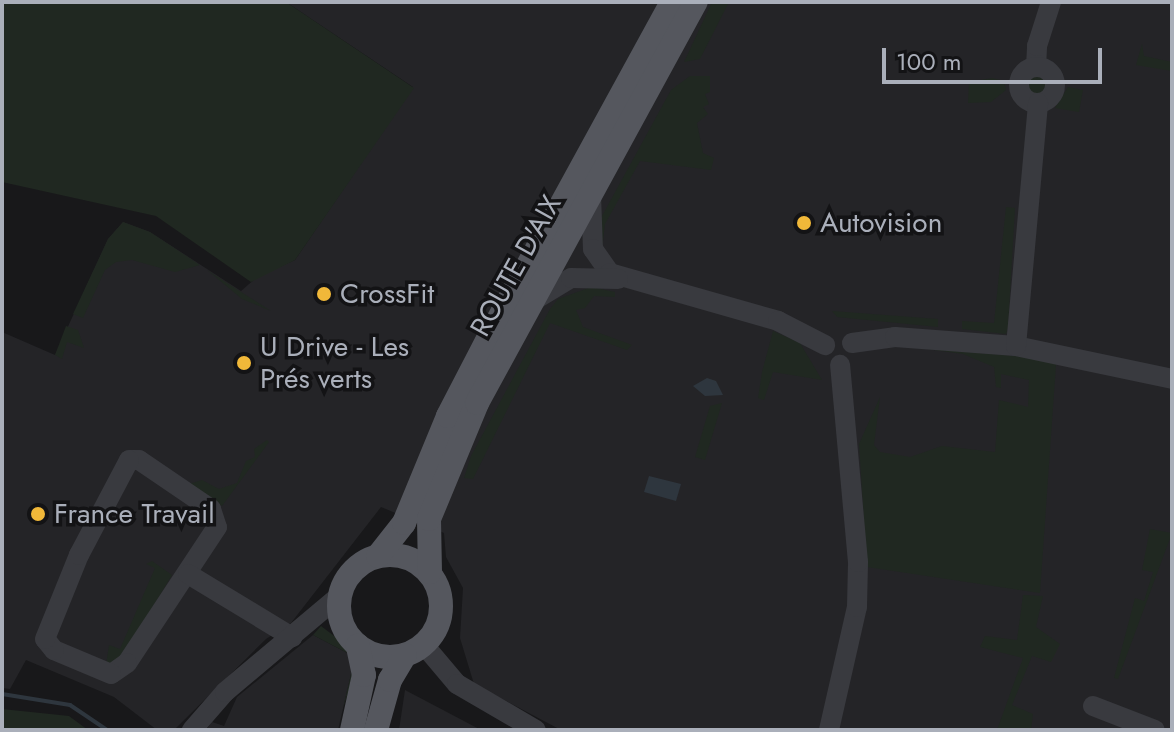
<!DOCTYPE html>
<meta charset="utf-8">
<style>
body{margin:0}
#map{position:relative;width:1174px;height:732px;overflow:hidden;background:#18181a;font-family:Jost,sans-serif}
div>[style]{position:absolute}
.built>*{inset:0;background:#242427}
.green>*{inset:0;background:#202821}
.round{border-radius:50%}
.water>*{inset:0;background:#2e363e}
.stream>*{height:4px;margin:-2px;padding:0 2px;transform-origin:2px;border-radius:2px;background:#2e363e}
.minor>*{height:20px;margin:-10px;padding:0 10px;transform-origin:10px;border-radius:10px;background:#393a3f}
.minor>.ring{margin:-10px;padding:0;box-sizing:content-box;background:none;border:20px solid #393a3f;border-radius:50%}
.major>*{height:24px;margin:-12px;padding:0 12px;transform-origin:12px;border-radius:12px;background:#55575e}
.major>.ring{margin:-12px;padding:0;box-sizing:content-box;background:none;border:24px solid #55575e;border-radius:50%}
.dots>*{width:22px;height:22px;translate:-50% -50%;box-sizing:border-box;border:4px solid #131315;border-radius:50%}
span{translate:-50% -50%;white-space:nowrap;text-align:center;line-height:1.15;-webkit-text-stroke:7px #131315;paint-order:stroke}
.poi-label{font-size:28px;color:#aaafba}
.left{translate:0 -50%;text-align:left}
.street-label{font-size:28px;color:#aaafba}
.frame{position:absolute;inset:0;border:4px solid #aaafba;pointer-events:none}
.scale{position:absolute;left:882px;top:48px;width:220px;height:36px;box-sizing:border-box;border:4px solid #aaafba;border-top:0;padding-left:10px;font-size:24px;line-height:28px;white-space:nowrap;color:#aaafba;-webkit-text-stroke:6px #131315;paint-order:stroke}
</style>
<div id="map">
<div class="built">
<i style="clip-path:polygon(286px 2px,1172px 2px,1172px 730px,561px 730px,474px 684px,460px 638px,463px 588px,446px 557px,444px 533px,381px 507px,291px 623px,266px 639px,174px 730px,157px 730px,114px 697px,26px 660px,10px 689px,2px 688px,2px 332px,55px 355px,108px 239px,123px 222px,150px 232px,241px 291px,257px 277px,295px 260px,413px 87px)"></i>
<i style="clip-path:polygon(313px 635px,355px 657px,338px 730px,206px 730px,212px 722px,224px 726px,237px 697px)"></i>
<i style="clip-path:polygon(405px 690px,481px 730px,399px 730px)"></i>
</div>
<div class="green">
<i style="clip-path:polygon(2px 2px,286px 2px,414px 88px,295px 260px,251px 282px,156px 216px,2px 182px)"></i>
<i style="clip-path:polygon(712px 2px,729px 2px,700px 59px,684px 62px)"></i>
<i style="clip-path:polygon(1142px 44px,1144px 56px,1172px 62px,1172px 71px,1136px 65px)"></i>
<i class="round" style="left:1028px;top:76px;width:20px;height:20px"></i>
<i style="clip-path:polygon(690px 76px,710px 76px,710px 92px,705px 94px,709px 104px,703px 107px,708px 114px,697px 123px,703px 153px,714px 158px,711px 170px,640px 161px,605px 224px,602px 250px,602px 216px,671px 90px)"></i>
<i style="clip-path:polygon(992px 78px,1004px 81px,1006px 90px,991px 102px,968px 103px,969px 82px)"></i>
<i style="clip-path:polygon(1068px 87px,1083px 90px,1079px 112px,1055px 108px)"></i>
<i style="clip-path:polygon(1006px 207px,1015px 208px,1008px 328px,1006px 334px,962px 329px,962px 321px,994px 323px)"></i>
<i style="clip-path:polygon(123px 222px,150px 232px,200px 265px,175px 272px,132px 260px,116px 262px,105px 270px,83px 318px,73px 314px,108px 239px)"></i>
<i style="clip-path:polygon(207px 270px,271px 311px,242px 299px)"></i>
<i style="clip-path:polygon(591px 287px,615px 292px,615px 297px,594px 296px,585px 308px,576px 310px,583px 327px,632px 345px,627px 350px,550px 323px,473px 479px,464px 478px,471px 456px,550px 309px,558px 299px)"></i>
<i style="clip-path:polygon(832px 311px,938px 319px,938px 327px,837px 317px)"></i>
<i style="clip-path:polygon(66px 326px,78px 330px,84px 348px,67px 342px,62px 359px,55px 355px)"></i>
<i style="clip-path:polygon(773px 331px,800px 343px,822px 380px,773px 372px,764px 400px,758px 398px,762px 372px)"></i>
<i style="clip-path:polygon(919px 348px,1053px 359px,1056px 365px,1040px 593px,867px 567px,859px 444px,880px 397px,874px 445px,880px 452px,910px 457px,942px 446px,995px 452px,999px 400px,1028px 407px,1029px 380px,1001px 374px,1001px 388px,996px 387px,994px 367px,963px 354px)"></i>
<i style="clip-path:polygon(722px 403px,705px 460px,695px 457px,710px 406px)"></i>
<i style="clip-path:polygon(267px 440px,269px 442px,222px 506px,189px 484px,202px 480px,219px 489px,237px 483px,246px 461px,255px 457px,254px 449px)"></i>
<i style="clip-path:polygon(1150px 529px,1172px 533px,1118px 679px,1114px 678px,1135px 598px,1144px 601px,1153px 572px,1142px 570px)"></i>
<i style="clip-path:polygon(152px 561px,172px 575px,121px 659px,106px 665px,109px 645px,120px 649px,155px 568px,146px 564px)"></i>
<i style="clip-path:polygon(1023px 595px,1043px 596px,1036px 627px,1060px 644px,1051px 662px,1032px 656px,1012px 705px,1033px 714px,1031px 730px,997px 730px,1023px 658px,980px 647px,985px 636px,1017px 640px)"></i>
<i style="clip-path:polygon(321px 626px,354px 651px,358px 662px,343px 708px,355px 657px,313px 635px)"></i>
<i style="clip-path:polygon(2px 709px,69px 716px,88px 730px,2px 730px)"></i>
</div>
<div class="water">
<i style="clip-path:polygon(707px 378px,716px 381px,723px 395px,705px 396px,693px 386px)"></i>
<i style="clip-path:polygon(649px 476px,681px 484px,676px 501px,644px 492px)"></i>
</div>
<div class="stream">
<i style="left:2px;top:694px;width:69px;rotate:9.2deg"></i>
<i style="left:70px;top:705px;width:45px;rotate:34deg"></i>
</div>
<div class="minor">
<i style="left:1036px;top:67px;width:21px;rotate:-87deg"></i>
<i style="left:1037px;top:46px;width:46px;rotate:-72.3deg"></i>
<i class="ring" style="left:1019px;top:67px;width:16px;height:16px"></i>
<i style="left:591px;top:195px;width:54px;rotate:87.9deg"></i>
<i style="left:593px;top:249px;width:29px;rotate:55deg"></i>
<i style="left:610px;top:273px;width:175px;rotate:15.9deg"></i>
<i style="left:778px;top:321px;width:53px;rotate:27.1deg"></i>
<i style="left:533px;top:301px;width:44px;rotate:-31.2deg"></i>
<i style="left:571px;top:278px;width:47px;rotate:1.2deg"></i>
<i style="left:852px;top:343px;width:43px;rotate:-7.9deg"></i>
<i style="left:895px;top:337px;width:121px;rotate:4.3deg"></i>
<i style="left:1016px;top:346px;width:159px;rotate:11.9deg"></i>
<i style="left:1016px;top:346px;width:244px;rotate:-84.8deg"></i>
<i style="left:129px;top:460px;width:10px"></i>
<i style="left:139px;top:460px;width:87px;rotate:34.2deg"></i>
<i style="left:211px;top:509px;width:19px;rotate:72deg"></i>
<i style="left:217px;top:527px;width:163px;rotate:123.5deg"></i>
<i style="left:127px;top:663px;width:19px;rotate:145deg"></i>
<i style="left:111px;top:674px;width:62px;rotate:-157.2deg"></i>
<i style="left:54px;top:650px;width:14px;rotate:-129deg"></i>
<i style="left:45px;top:639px;width:91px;rotate:-68deg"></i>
<i style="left:79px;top:555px;width:107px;rotate:-62.2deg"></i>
<i style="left:188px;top:574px;width:122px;rotate:31.2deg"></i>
<i style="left:424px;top:645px;width:51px;rotate:49.8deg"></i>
<i style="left:457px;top:684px;width:91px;rotate:30.2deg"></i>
<i style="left:1093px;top:706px;width:66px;rotate:21.2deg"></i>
<i style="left:192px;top:730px;width:50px;rotate:-49deg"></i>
<i style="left:225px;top:692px;width:149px;rotate:-40.1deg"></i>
<i style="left:829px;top:730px;width:126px;rotate:-77.2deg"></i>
<i style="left:857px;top:607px;width:45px;rotate:-88.7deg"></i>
<i style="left:858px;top:562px;width:198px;rotate:-95.2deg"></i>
</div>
<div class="major">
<i class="ring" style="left:339px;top:555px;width:78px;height:78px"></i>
<i style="left:378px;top:556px;width:42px;rotate:-51.8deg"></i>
<i style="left:404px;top:523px;width:116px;rotate:-67.6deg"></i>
<i style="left:448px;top:416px;width:96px;rotate:-62.6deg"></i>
<i style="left:492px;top:331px;width:375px;rotate:-61.3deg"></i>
<i style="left:430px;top:572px;width:53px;rotate:-91.1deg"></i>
<i style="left:429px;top:519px;width:126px;rotate:-67.5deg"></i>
<i style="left:477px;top:403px;width:457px;rotate:-61.4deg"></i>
<i style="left:352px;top:730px;width:56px;rotate:-77.7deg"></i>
<i style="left:364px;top:675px;width:30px;rotate:-102deg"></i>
<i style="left:376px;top:730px;width:52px;rotate:-74.4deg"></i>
<i style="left:390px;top:680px;width:29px;rotate:-59deg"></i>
</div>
<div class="dots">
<i style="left:804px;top:223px;background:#f1b839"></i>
<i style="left:324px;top:294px;background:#f1b839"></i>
<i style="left:244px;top:363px;background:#f1b839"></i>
<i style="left:38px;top:514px;background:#f1b839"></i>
</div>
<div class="poi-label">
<span class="left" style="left:820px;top:223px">Autovision</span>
<span class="left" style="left:340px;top:294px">CrossFit</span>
<span class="left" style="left:260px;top:363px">U Drive - Les<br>Prés verts</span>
<span class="left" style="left:54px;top:514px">France Travail</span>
</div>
<div class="street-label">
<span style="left:516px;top:266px;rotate:-61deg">ROUTE D'AIX</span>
</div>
<div class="frame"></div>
<div class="scale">100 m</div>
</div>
